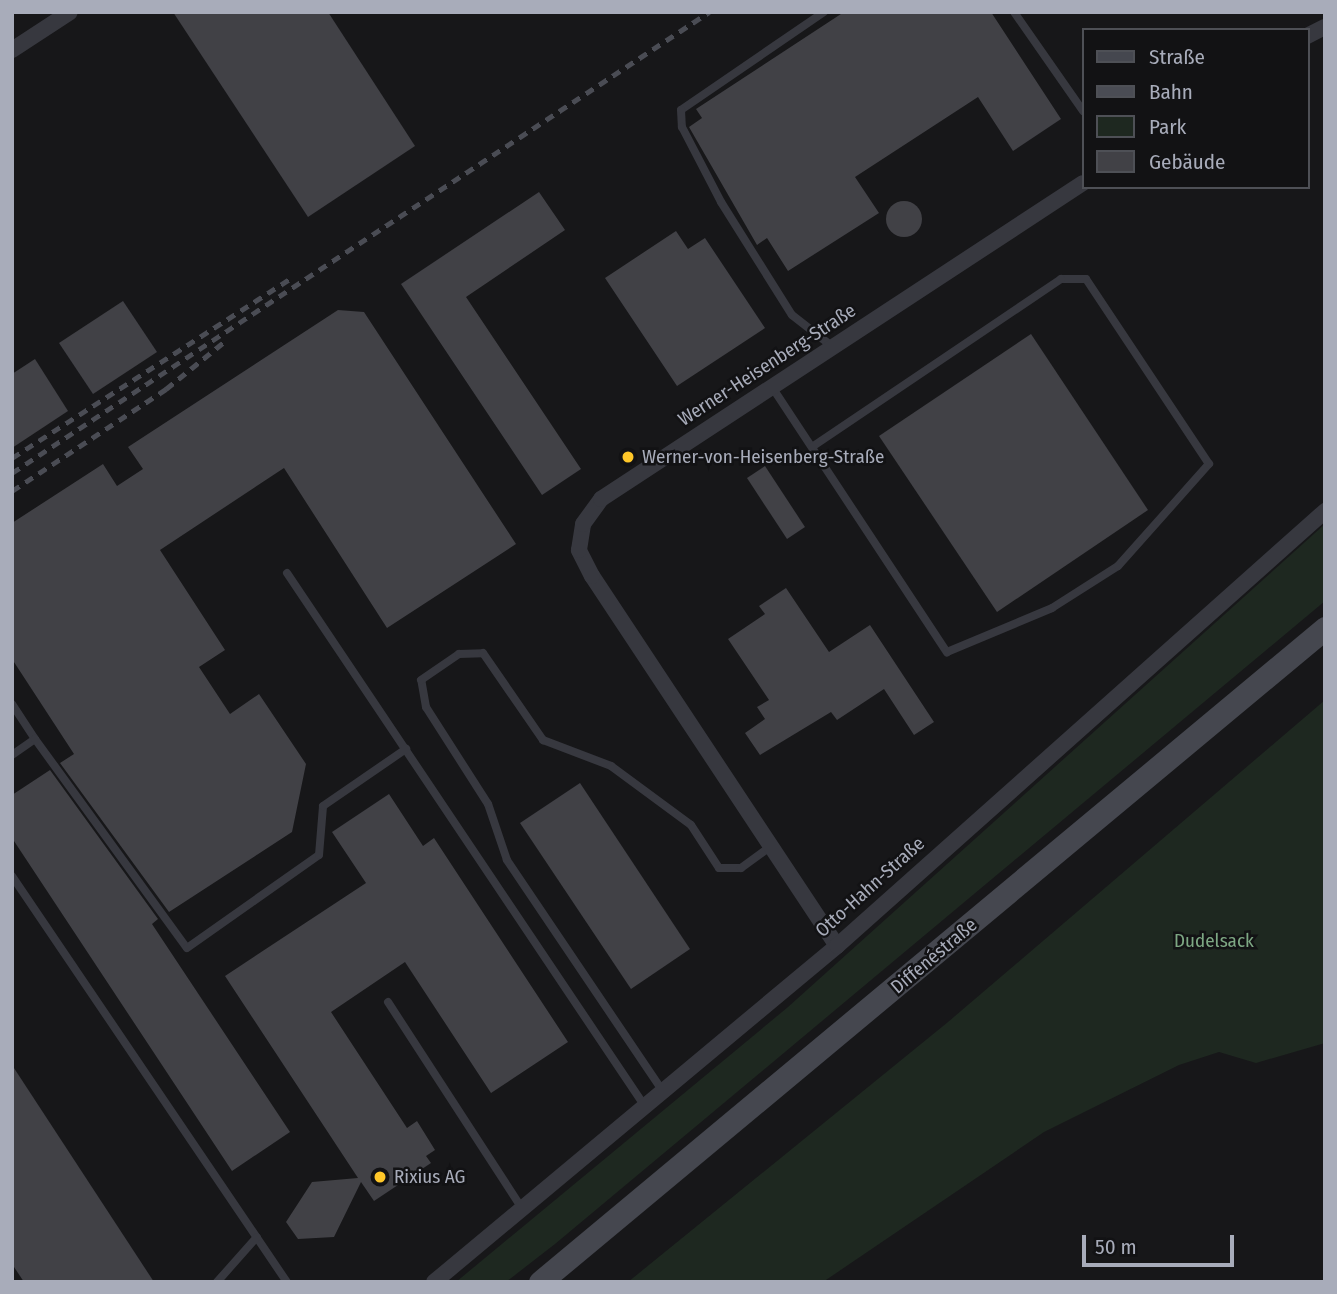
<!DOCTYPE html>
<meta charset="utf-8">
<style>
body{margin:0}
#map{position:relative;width:1337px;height:1294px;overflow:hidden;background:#171719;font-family:"Fira Sans Condensed",sans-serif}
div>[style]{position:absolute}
.green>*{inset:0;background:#1e2820}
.building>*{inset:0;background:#414146}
.round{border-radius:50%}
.lane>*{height:8px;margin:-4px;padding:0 4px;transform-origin:4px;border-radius:4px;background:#37383f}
.street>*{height:16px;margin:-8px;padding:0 8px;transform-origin:8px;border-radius:8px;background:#37383f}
.secondary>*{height:23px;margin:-11.5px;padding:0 11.5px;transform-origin:11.5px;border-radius:11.5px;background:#45474f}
.rail>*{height:5px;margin-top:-2.5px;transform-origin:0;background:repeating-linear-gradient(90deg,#4a4c54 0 9px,transparent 0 16px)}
.dots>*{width:19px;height:19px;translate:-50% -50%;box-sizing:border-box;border:4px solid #121214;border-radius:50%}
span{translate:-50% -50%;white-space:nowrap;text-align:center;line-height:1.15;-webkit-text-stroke:5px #121214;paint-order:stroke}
.street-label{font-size:19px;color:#a8acba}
.poi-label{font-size:19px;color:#a8acba}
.left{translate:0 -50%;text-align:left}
.park-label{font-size:19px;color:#7da783}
.frame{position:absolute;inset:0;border:14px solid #a8acba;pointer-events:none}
.legend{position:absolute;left:1082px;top:28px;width:228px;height:161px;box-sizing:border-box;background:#121214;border:2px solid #4e5056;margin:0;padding:9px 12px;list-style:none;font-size:21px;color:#a8acba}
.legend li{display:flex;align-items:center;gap:14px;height:35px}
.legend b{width:35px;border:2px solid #4e5056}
.scale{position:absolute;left:1082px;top:1235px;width:152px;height:32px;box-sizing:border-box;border:4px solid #a8acba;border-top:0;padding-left:9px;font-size:21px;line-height:24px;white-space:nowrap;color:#a8acba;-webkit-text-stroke:5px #121214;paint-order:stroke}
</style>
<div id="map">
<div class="green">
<i style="clip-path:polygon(1325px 524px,1325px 601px,555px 1244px,506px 1282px,456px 1282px,788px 1007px)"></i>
<i style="clip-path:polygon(1325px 700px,1325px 1043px,1256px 1063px,1219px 1052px,1179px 1065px,1044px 1132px,823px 1282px,628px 1282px,948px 1022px)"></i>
</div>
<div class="building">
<i style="clip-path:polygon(173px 12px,328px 12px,415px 146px,308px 217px)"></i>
<i style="clip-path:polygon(844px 12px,991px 12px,1061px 119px,1013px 151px,978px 97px,855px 177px,879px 213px,788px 271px,767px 238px,757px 245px,689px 127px,702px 118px,696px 109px)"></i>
<i style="clip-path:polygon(539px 192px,565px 230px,466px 297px,581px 469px,542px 495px,401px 284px)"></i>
<i class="round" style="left:886px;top:201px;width:36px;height:36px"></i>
<i style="clip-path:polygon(676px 231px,688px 249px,705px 238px,765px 328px,677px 386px,605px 278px)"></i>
<i style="clip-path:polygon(123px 301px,157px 352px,93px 394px,59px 343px)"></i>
<i style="clip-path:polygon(338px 310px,364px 312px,516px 544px,387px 628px,284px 468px,160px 550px,225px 650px,199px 667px,230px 714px,259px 694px,306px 764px,292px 832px,169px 912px,60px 763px,74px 754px,12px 659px,12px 523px,103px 464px,117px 486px,143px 469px,128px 447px)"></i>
<i style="clip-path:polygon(1031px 334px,1148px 510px,997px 612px,879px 436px)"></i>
<i style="clip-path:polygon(35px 359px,68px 411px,12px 448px,12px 374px)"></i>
<i style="clip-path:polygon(765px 466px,805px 527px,787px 539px,747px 478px)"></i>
<i style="clip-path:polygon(786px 588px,829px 652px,870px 625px,934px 722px,914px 735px,884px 689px,837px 720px,831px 712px,760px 755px,745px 733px,765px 719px,757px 707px,769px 700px,728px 639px,765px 614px,759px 606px)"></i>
<i style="clip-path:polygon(50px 770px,158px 919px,152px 924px,290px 1132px,232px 1171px,12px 838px,12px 795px)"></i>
<i style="clip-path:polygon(580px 783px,690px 949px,631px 989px,520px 823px)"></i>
<i style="clip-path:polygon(389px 794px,423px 846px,434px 838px,568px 1042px,491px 1093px,405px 962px,331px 1012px,407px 1128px,417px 1121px,435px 1150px,426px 1156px,431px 1163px,374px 1201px,361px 1182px,334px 1237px,298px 1239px,286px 1222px,312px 1182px,358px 1178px,225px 976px,366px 883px,332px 832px)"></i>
<i style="clip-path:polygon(12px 1065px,154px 1282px,24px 1282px,12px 1264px)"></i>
</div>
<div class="lane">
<i style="left:824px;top:12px;width:173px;rotate:145.6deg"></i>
<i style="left:681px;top:110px;width:17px;rotate:87deg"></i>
<i style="left:682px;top:127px;width:85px;rotate:62.5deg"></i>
<i style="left:721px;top:202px;width:133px;rotate:57.9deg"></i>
<i style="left:792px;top:315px;width:52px;rotate:38deg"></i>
<i style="left:1014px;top:12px;width:121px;rotate:55.1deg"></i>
<i style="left:772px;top:387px;width:318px;rotate:56.6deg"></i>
<i style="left:947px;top:652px;width:114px;rotate:-22.7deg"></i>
<i style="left:1052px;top:608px;width:78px;rotate:-32.5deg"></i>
<i style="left:1118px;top:566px;width:137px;rotate:-48.3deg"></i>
<i style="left:1209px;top:464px;width:222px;rotate:-123.6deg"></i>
<i style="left:1086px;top:279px;width:25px;rotate:180deg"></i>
<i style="left:1061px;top:279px;width:300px;rotate:146deg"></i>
<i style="left:287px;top:573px;width:644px;rotate:56.14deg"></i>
<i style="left:12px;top:704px;width:42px;rotate:56.7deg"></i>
<i style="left:12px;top:755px;width:28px;rotate:-35deg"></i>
<i style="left:35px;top:739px;width:258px;rotate:54deg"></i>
<i style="left:187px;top:948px;width:161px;rotate:-35.2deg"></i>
<i style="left:319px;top:855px;width:49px;rotate:-85.3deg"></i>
<i style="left:323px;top:806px;width:101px;rotate:-34.5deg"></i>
<i style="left:12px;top:876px;width:490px;rotate:55.9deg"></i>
<i style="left:388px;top:1002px;width:246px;rotate:57deg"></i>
<i style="left:664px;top:1093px;width:281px;rotate:-124deg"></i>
<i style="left:507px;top:860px;width:59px;rotate:-108.7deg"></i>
<i style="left:488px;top:804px;width:115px;rotate:-122.6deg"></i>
<i style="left:426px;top:707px;width:27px;rotate:-100deg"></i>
<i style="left:421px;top:680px;width:46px;rotate:-34.4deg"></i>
<i style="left:459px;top:654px;width:24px;rotate:-2deg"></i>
<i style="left:483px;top:653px;width:106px;rotate:55.4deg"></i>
<i style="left:543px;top:740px;width:73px;rotate:20.9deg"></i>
<i style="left:611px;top:766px;width:99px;rotate:36.4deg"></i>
<i style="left:691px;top:825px;width:51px;rotate:56.9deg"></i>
<i style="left:719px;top:868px;width:22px"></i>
<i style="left:741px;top:868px;width:37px;rotate:-36deg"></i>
<i style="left:217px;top:1282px;width:60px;rotate:-48.4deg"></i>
</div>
<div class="street">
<i style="left:1307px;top:36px;width:20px;rotate:-27deg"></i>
<i style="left:12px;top:50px;width:69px;rotate:-33.2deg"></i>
<i style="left:837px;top:946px;width:444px;rotate:-123.5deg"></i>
<i style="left:592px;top:576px;width:29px;rotate:-117deg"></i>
<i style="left:579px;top:550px;width:26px;rotate:-81deg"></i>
<i style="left:583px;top:524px;width:31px;rotate:-54deg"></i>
<i style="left:601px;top:499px;width:576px;rotate:-33.25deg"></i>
<i style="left:434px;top:1282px;width:525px;rotate:-39.82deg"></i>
<i style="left:837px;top:946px;width:654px;rotate:-41.71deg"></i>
</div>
<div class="secondary">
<i style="left:540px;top:1282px;width:1022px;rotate:-39.8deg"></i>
</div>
<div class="rail">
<i style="left:12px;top:458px;width:332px;rotate:-32.8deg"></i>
<i style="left:12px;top:473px;width:836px;rotate:-33.48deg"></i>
<i style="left:12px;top:491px;width:185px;rotate:-33.5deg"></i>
<i style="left:166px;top:389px;width:75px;rotate:-39deg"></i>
</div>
<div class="dots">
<i style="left:628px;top:457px;background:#ffc729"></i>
<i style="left:380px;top:1177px;background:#ffc729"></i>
</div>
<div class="street-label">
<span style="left:767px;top:365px;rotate:-33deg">Werner-Heisenberg-Straße</span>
<span style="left:870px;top:887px;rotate:-42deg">Otto-Hahn-Straße</span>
<span style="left:934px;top:956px;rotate:-40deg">Diffenéstraße</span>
</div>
<div class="poi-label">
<span class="left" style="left:642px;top:457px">Werner-von-Heisenberg-Straße</span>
<span class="left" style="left:394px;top:1177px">Rixius AG</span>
</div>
<div class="park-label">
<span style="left:1214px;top:941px">Dudelsack</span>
</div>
<div class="frame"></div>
<ul class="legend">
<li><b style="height:9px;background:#45474f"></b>Straße</li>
<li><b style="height:9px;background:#4a4c54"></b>Bahn</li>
<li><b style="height:19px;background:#1e2820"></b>Park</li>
<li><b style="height:19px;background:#414146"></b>Gebäude</li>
</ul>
<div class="scale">50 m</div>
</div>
